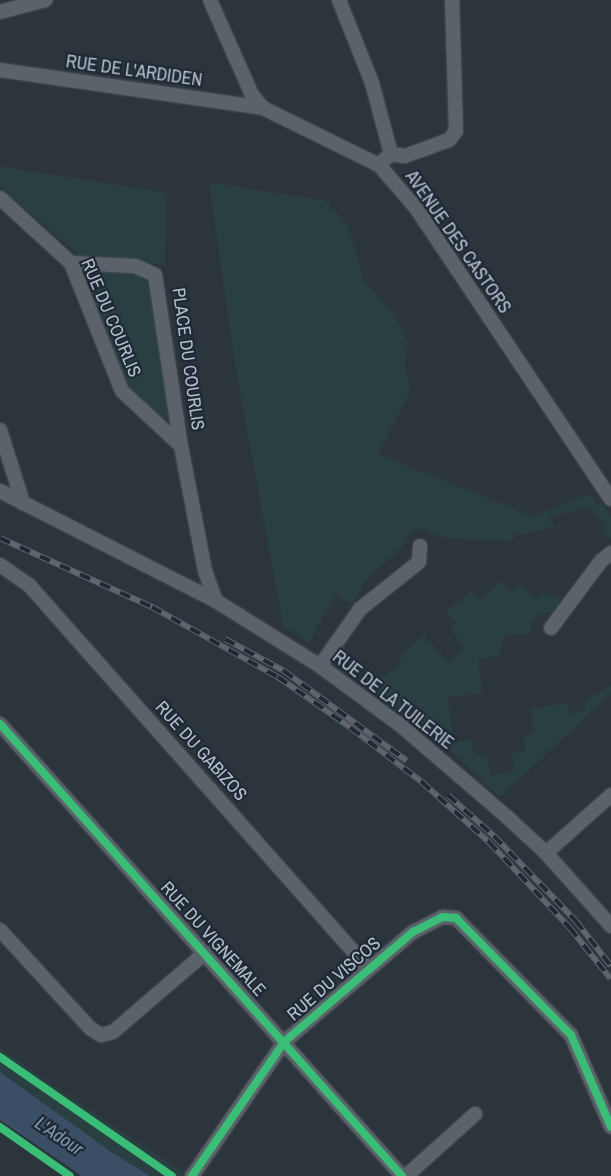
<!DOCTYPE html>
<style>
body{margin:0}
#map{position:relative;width:611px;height:1176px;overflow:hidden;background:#2c343c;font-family:"Archivo Narrow",sans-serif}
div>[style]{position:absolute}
.green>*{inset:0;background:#293f42}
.water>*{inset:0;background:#3a4e66}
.roads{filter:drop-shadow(0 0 1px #4a5056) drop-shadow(0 0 1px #4a5056)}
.street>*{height:14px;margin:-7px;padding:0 7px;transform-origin:7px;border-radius:7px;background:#5c6269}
.rail>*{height:5.5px;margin-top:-2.75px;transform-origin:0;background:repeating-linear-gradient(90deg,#1f2a37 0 11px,#61666d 0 22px);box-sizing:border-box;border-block:1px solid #61666d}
.cycleway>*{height:8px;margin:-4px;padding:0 4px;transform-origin:4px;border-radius:4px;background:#3abd76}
span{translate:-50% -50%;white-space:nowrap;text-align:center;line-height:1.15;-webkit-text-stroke:4.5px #1f2a37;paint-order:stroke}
.street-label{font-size:18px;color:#b7c0cb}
.water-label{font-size:19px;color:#7e97b2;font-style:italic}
</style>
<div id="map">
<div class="green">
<i style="clip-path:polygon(0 166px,167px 193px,165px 265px,79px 255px,0 187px)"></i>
<i style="clip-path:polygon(209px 182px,326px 201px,348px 225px,364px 282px,392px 311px,408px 343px,405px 362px,410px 392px,378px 454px,534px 516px,590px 494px,597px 505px,602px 503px,611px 516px,611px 539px,601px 531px,607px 526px,589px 507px,548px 518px,555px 528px,517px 535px,510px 542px,437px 537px,424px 529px,416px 530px,407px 537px,403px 547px,365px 580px,353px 605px,335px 595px,309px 643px,283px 626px,234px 359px)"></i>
<i style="clip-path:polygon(110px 269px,147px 277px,169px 403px,170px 416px,163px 422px,126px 383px,86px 283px,84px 275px)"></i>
<i style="clip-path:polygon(502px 581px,511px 592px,521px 584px,536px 599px,544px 594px,561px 599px,554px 611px,538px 615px,531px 625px,532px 633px,505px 636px,499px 656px,479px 659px,482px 693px,448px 698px,453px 742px,472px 740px,474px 755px,486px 755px,492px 776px,514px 770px,512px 754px,525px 751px,523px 735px,534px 732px,530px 708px,567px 703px,570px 714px,585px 710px,584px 701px,611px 686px,611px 694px,500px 797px,419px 722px,419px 714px,407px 707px,400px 709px,369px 688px,402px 663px,398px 657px,424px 635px,448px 662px,465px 648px,450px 629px,456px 623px,445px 612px,471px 591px,480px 599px)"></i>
<i style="clip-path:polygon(0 1048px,51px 1084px,189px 1176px,150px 1176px,110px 1151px,0 1072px)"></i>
</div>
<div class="water">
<i style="clip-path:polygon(0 1072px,110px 1151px,150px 1176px,82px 1176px,0 1120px)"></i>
</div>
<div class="roads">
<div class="street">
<i style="left:210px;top:0;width:104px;rotate:66.1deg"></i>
<i style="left:252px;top:95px;width:17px;rotate:50deg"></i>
<i style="left:263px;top:108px;width:129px;rotate:26.2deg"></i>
<i style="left:379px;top:165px;width:57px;rotate:49.3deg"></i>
<i style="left:416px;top:208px;width:350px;rotate:56.2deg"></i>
<i style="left:339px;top:0;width:89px;rotate:68.3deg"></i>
<i style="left:372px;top:83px;width:73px;rotate:75deg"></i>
<i style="left:391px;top:154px;width:9px;rotate:139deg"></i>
<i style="left:0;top:12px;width:47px;rotate:-14.9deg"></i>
<i style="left:0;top:70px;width:266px;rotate:8.2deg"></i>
<i style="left:391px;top:154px;width:14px;rotate:8deg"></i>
<i style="left:405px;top:156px;width:47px;rotate:-20deg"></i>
<i style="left:449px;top:140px;width:11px;rotate:-52deg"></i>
<i style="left:456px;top:131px;width:131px;rotate:-91.7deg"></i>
<i style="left:0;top:198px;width:96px;rotate:42.5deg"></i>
<i style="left:71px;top:263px;width:138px;rotate:68.3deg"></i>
<i style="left:122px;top:391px;width:81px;rotate:43deg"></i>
<i style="left:181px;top:446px;width:127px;rotate:79.1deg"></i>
<i style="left:205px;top:571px;width:32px;rotate:70deg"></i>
<i style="left:71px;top:263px;width:64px;rotate:2.7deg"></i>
<i style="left:135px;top:266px;width:22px;rotate:24deg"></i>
<i style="left:155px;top:275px;width:173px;rotate:81.4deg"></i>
<i style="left:0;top:430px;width:77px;rotate:72.5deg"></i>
<i style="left:0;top:491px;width:242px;rotate:27deg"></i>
<i style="left:216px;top:601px;width:123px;rotate:32deg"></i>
<i style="left:320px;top:666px;width:98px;rotate:36.3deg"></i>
<i style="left:399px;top:724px;width:143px;rotate:40.7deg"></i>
<i style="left:507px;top:817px;width:53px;rotate:42.7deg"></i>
<i style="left:546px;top:853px;width:98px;rotate:48.3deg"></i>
<i style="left:0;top:565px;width:35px;rotate:35deg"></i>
<i style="left:29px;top:585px;width:511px;rotate:48.49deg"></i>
<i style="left:551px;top:628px;width:84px;rotate:-53.3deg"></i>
<i style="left:601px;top:561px;width:13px;rotate:-39deg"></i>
<i style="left:320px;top:666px;width:70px;rotate:-54.9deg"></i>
<i style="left:360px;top:609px;width:75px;rotate:-38.5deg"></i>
<i style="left:419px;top:562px;width:16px;rotate:-86deg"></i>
<i style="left:0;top:724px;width:605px;rotate:48.35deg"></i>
<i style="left:546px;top:853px;width:87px;rotate:-41.7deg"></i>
<i style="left:0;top:930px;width:134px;rotate:47.4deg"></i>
<i style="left:91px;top:1029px;width:12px;rotate:31deg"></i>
<i style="left:101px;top:1035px;width:12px;rotate:-14deg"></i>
<i style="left:113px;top:1032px;width:121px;rotate:-40.7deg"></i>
<i style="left:192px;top:1176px;width:163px;rotate:-55.5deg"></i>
<i style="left:284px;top:1042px;width:170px;rotate:-40.5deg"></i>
<i style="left:413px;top:932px;width:33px;rotate:-27deg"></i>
<i style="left:442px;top:917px;width:14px;rotate:4deg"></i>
<i style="left:456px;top:918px;width:164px;rotate:45.5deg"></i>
<i style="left:571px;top:1035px;width:100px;rotate:66.5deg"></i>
<i style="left:406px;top:1176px;width:93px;rotate:-41.9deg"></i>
</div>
</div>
<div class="rail">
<i style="left:0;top:538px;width:167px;rotate:24.4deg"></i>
<i style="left:152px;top:607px;width:144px;rotate:29.1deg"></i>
<i style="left:278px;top:677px;width:89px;rotate:34.9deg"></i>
<i style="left:351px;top:728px;width:89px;rotate:37.3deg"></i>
<i style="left:422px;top:782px;width:90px;rotate:41.8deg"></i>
<i style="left:489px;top:842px;width:118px;rotate:46.7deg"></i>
<i style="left:570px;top:928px;width:65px;rotate:51.2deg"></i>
<i style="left:225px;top:639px;width:67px;rotate:28.5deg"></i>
<i style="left:284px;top:671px;width:152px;rotate:36.2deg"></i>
<i style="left:448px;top:795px;width:62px;rotate:41.7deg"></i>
<i style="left:494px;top:836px;width:118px;rotate:46deg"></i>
<i style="left:576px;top:921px;width:57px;rotate:52.1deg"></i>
</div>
<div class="cycleway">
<i style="left:0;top:724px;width:605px;rotate:48.35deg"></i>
<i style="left:0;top:1057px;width:209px;rotate:34.7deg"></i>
<i style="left:0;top:1127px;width:85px;rotate:35deg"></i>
<i style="left:192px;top:1176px;width:163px;rotate:-55.5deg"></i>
<i style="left:284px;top:1042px;width:170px;rotate:-40.5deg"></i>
<i style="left:413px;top:932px;width:33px;rotate:-27deg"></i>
<i style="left:442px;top:917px;width:14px;rotate:4deg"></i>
<i style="left:456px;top:918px;width:164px;rotate:45.5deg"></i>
<i style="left:571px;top:1035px;width:100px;rotate:66.5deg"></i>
</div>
<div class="street-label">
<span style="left:134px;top:71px;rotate:8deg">RUE DE L'ARDIDEN</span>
<span style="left:458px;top:242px;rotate:55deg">AVENUE DES CASTORS</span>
<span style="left:111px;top:318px;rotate:67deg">RUE DU COURLIS</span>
<span style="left:188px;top:359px;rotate:82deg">PLACE DU COURLIS</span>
<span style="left:393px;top:700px;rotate:38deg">RUE DE LA TUILERIE</span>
<span style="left:201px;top:751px;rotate:48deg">RUE DU GABIZOS</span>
<span style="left:213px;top:939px;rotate:48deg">RUE DU VIGNEMALE</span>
<span style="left:334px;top:979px;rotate:-41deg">RUE DU VISCOS</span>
</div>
<div class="water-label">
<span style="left:59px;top:1136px;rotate:34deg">L'Adour</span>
</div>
</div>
